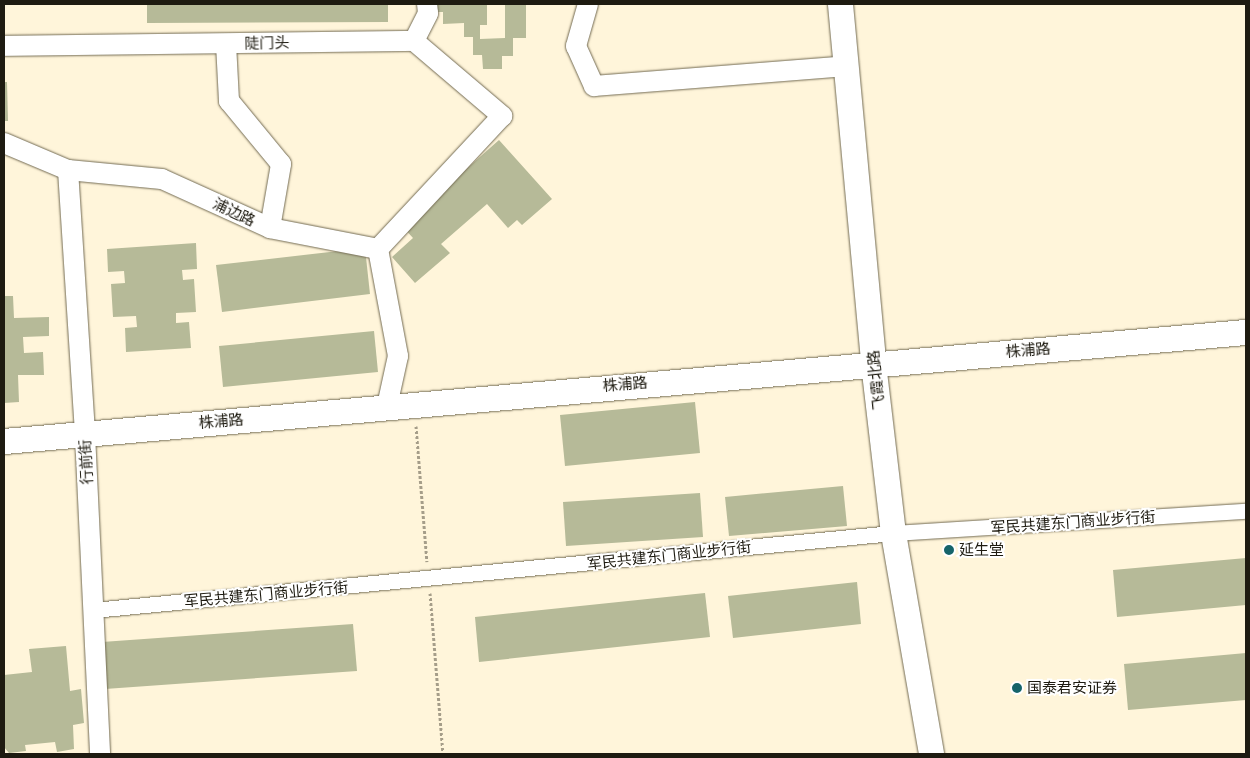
<!DOCTYPE html>
<meta charset="utf-8">
<style>
body{margin:0}
#map{position:relative;width:1250px;height:758px;overflow:hidden;background:#fff5da;font-family:"IBM Plex Sans","Noto Sans SC",sans-serif}
div>[style]{position:absolute}
.building>*{inset:0;background:#b6ba98}
.path>*{height:3px;margin-top:-1.5px;transform-origin:0;background:repeating-linear-gradient(90deg,#a59d89 0 2.5px,transparent 0 5px)}
.roads{filter:drop-shadow(0 0 1px #736b53) drop-shadow(0 0 1px #736b53)}
.pedestrian>*{height:15px;margin:-7.5px;padding:0 7.5px;transform-origin:7.5px;border-radius:7.5px;background:#fff}
.minor>*{height:20px;margin:-10px;padding:0 10px;transform-origin:10px;border-radius:10px;background:#fff}
.tertiary>*{height:25px;margin:-12.5px;padding:0 12.5px;transform-origin:12.5px;border-radius:12.5px;background:#fff}
.dots>*{width:14px;height:14px;translate:-50% -50%;box-sizing:border-box;border:2px solid #fff;border-radius:50%}
span{translate:-50% -50%;white-space:nowrap;text-align:center;line-height:1.15;-webkit-text-stroke:4px #fff;paint-order:stroke}
.street-label{font-size:15px;color:#1e1b11}
.poi-label{font-size:15px;color:#1e1b11}
.left{translate:0 -50%;text-align:left}
.frame{position:absolute;inset:0;border:5px solid #1e1b11;pointer-events:none}
</style>
<div id="map">
<div class="building">
<i style="clip-path:polygon(147px 4px,388px 4px,388px 22px,147px 23px)"></i>
<i style="clip-path:polygon(435px 4px,487px 4px,487px 25px,480px 25px,480px 39px,505px 38px,505px 4px,526px 4px,526px 38px,513px 38px,513px 56px,502px 56px,502px 69px,483px 69px,482px 55px,473px 55px,473px 37px,464px 37px,464px 23px,443px 24px,443px 12px,435px 12px)"></i>
<i style="clip-path:polygon(4px 82px,7px 82px,8px 121px,4px 121px)"></i>
<i style="clip-path:polygon(499px 140px,552px 199px,522px 225px,517px 220px,508px 228px,487px 204px,441px 244px,450px 253px,415px 283px,392px 257px,413px 238px,402px 226px)"></i>
<i style="clip-path:polygon(196px 243px,197px 269px,182px 270px,183px 280px,194px 279px,196px 312px,176px 313px,176px 323px,189px 322px,191px 348px,126px 352px,125px 328px,137px 327px,136px 316px,113px 317px,111px 284px,125px 283px,124px 271px,108px 272px,107px 249px)"></i>
<i style="clip-path:polygon(365px 248px,370px 294px,222px 312px,216px 265px)"></i>
<i style="clip-path:polygon(4px 296px,13px 296px,14px 318px,49px 317px,49px 336px,23px 337px,24px 353px,43px 352px,44px 375px,18px 375px,19px 402px,4px 403px)"></i>
<i style="clip-path:polygon(374px 331px,378px 372px,223px 387px,219px 346px)"></i>
<i style="clip-path:polygon(695px 402px,700px 453px,565px 466px,560px 415px)"></i>
<i style="clip-path:polygon(843px 486px,847px 526px,729px 536px,725px 497px)"></i>
<i style="clip-path:polygon(700px 493px,703px 537px,566px 546px,563px 502px)"></i>
<i style="clip-path:polygon(1246px 558px,1246px 605px,1117px 617px,1113px 570px)"></i>
<i style="clip-path:polygon(857px 582px,861px 624px,733px 638px,728px 596px)"></i>
<i style="clip-path:polygon(705px 593px,710px 637px,479px 662px,475px 617px)"></i>
<i style="clip-path:polygon(353px 624px,357px 671px,105px 689px,102px 642px)"></i>
<i style="clip-path:polygon(66px 646px,70px 691px,81px 689px,84px 723px,73px 725px,74px 749px,57px 752px,55px 742px,25px 745px,26px 751px,9px 753px,4px 747px,4px 675px,32px 672px,29px 649px)"></i>
<i style="clip-path:polygon(1246px 653px,1246px 700px,1128px 710px,1124px 664px)"></i>
</div>
<div class="path">
<i style="left:416px;top:426px;width:136px;rotate:85.4deg"></i>
<i style="left:430px;top:593px;width:162px;rotate:85.4deg"></i>
</div>
<div class="roads">
<div class="pedestrian">
<i style="left:93px;top:610px;width:804px;rotate:-5.5deg"></i>
<i style="left:893px;top:533px;width:354px;rotate:-3.6deg"></i>
</div>
<div class="minor">
<i style="left:588px;top:4px;width:44px;rotate:105.9deg"></i>
<i style="left:576px;top:46px;width:44px;rotate:65.8deg"></i>
<i style="left:594px;top:86px;width:253px;rotate:-4.5deg"></i>
<i style="left:414px;top:41px;width:31px;rotate:-63deg"></i>
<i style="left:428px;top:13px;width:9px;rotate:-96deg"></i>
<i style="left:4px;top:46px;width:410px;rotate:-0.7deg"></i>
<i style="left:414px;top:41px;width:116px;rotate:40.4deg"></i>
<i style="left:502px;top:116px;width:182px;rotate:133deg"></i>
<i style="left:378px;top:249px;width:110px;rotate:-169deg"></i>
<i style="left:4px;top:143px;width:69px;rotate:22.9deg"></i>
<i style="left:68px;top:170px;width:94px;rotate:5.5deg"></i>
<i style="left:162px;top:179px;width:119px;rotate:24.4deg"></i>
<i style="left:270px;top:228px;width:65px;rotate:-80.2deg"></i>
<i style="left:281px;top:164px;width:82px;rotate:-129.5deg"></i>
<i style="left:229px;top:101px;width:57px;rotate:-93deg"></i>
<i style="left:68px;top:170px;width:265px;rotate:86.3deg"></i>
<i style="left:85px;top:434px;width:320px;rotate:87.3deg"></i>
<i style="left:378px;top:249px;width:109px;rotate:79.4deg"></i>
<i style="left:398px;top:356px;width:51px;rotate:102.4deg"></i>
</div>
<div class="tertiary">
<i style="left:840px;top:4px;width:361px;rotate:84.7deg"></i>
<i style="left:873px;top:363px;width:171px;rotate:83.3deg"></i>
<i style="left:893px;top:533px;width:224px;rotate:80.2deg"></i>
<i style="left:4px;top:441px;width:1247px;rotate:-5.02deg"></i>
</div>
</div>
<div class="dots">
<i style="left:949px;top:550px;background:#16646a"></i>
<i style="left:1017px;top:688px;background:#16646a"></i>
</div>
<div class="street-label">
<span style="left:267px;top:43px;rotate:-1deg">陡门头</span>
<span style="left:234px;top:212px;rotate:25deg">浦边路</span>
<span style="left:1028px;top:350px;rotate:-5deg">株浦路</span>
<span style="left:876px;top:380px;rotate:-96deg">飞霞北路</span>
<span style="left:625px;top:384px;rotate:-5deg">株浦路</span>
<span style="left:221px;top:421px;rotate:-5deg">株浦路</span>
<span style="left:86px;top:462px;rotate:-93deg">行前街</span>
<span style="left:1073px;top:522px;rotate:-4deg">军民共建东门商业步行街</span>
<span style="left:669px;top:555px;rotate:-6deg">军民共建东门商业步行街</span>
<span style="left:266px;top:594px;rotate:-5deg">军民共建东门商业步行街</span>
</div>
<div class="poi-label">
<span class="left" style="left:959px;top:550px">延生堂</span>
<span class="left" style="left:1027px;top:688px">国泰君安证券</span>
</div>
<div class="frame"></div>
</div>
